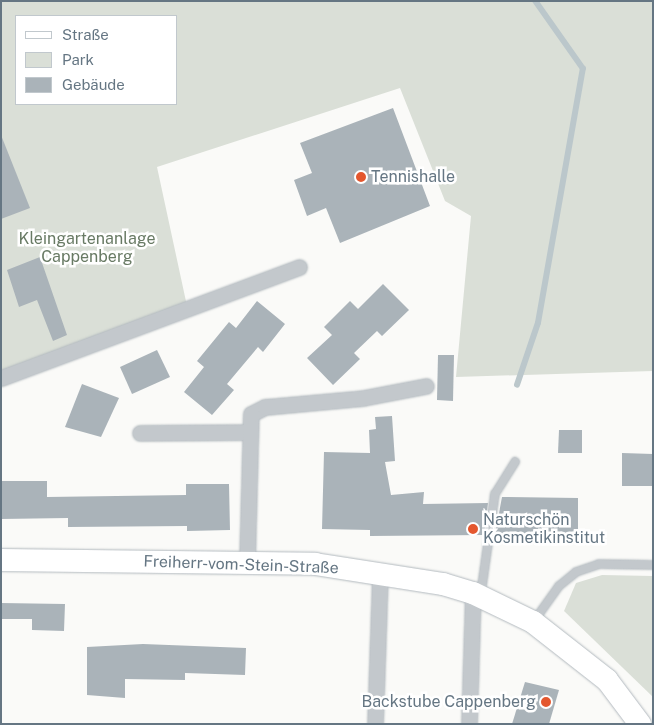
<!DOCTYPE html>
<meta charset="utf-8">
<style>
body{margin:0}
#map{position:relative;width:654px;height:725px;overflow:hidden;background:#fafaf8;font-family:"Public Sans",sans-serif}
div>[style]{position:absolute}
.green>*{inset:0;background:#dadfd7}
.stream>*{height:5.5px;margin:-2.75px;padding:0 2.75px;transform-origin:2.75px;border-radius:2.75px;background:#bbc7cb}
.building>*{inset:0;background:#aab3b9}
.roads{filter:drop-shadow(0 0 1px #b3babf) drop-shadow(0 0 1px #b3babf)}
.service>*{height:8px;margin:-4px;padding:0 4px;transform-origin:4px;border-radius:4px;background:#c3c8cc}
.minor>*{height:15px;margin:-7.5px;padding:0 7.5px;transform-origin:7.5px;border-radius:7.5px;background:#c3c8cc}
.secondary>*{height:22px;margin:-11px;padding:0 11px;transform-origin:11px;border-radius:11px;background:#fff}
.dots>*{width:14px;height:14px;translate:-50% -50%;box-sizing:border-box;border:2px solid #fff;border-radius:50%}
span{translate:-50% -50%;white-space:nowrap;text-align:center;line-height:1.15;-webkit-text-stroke:5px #fff;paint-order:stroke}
.poi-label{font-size:16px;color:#657683}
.left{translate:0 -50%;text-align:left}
.right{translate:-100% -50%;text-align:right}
.park-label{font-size:16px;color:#687a64}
.street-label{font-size:16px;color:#657683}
.frame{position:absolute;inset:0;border:2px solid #657683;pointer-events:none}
.legend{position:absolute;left:15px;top:15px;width:162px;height:90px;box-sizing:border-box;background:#fff;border:1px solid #c1c8cd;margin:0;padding:6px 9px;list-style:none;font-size:15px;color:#657683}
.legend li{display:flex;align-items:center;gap:10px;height:25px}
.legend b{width:25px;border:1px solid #c1c8cd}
</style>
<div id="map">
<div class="green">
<i style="clip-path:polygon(evenodd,1px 1px,653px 1px,653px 371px,456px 377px,471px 216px,445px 201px,400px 88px,157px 167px,187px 306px,1px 371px,1px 1px,16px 16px,176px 16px,176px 104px,16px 104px,16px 16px)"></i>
<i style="clip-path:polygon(602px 575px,653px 576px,653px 697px,564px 611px,576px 583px)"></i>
</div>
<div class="stream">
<i style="left:517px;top:385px;width:65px;rotate:-71.3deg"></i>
<i style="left:538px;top:323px;width:258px;rotate:-80deg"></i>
<i style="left:583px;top:69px;width:83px;rotate:-125.2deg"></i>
</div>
<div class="building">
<i style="clip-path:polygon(393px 108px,430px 206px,340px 243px,326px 208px,307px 216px,294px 180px,312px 173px,300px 143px)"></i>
<i style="clip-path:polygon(1px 135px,30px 208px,1px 219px)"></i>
<i style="clip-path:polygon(40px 257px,67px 335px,53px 341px,37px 300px,19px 307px,7px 270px)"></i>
<i style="clip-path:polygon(383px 284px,409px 310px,382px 336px,377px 331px,354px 353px,360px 359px,333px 385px,307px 358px,332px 335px,324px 327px,350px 301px,358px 309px)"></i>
<i style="clip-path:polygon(257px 301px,285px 324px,263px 352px,258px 347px,227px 384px,234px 390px,212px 415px,184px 392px,204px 367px,197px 361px,229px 322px,236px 328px)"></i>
<i style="clip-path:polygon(157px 350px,170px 377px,132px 394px,120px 367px)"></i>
<i style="clip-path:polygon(438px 355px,454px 355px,453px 401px,437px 400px)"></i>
<i style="clip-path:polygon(82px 384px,119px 398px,101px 437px,65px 427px)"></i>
<i style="clip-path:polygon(392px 416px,395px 461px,385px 462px,391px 495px,424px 492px,423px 504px,488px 503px,484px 535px,370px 536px,370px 530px,322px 529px,324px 452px,370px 453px,369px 430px,376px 429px,375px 417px)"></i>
<i style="clip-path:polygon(559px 430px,582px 430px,582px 453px,558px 453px)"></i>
<i style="clip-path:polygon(622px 453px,653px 454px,653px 486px,622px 486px)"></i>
<i style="clip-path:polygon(1px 481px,47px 481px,47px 497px,186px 495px,186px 484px,229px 484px,230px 530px,187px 531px,187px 526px,68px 527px,68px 518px,1px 519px)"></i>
<i style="clip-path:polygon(502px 497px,578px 498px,578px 537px,495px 535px)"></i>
<i style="clip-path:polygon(1px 603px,65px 604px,64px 631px,32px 630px,32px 619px,1px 619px)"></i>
<i style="clip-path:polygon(143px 644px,246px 648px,245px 675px,185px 673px,185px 680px,125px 679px,125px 698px,87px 695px,87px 647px)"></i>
<i style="clip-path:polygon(525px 682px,559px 690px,549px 724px,512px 724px)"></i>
</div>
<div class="roads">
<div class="service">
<i style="left:481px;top:593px;width:100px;rotate:-82deg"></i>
<i style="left:495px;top:494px;width:38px;rotate:-58deg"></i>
<i style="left:534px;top:621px;width:43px;rotate:-54.5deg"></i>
<i style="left:559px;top:586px;width:22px;rotate:-39deg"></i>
<i style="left:576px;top:572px;width:24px;rotate:-19deg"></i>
<i style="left:599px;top:564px;width:54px;rotate:1.1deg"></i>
</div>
<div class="minor">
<i style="left:1px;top:378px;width:318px;rotate:-20.4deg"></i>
<i style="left:140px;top:433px;width:108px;rotate:-0.5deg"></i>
<i style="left:247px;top:562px;width:148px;rotate:-88.5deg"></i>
<i style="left:251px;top:414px;width:16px;rotate:-27deg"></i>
<i style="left:265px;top:407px;width:98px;rotate:-5.2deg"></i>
<i style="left:363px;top:398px;width:64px;rotate:-10.8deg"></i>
<i style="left:375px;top:724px;width:151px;rotate:-88.1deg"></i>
<i style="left:469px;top:724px;width:131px;rotate:-88.3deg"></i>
</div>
<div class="secondary">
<i style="left:1px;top:560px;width:314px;rotate:0.7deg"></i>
<i style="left:315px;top:564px;width:130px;rotate:8.9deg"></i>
<i style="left:443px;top:584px;width:31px;rotate:17deg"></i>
<i style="left:473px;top:593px;width:67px;rotate:25.8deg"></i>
<i style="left:533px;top:622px;width:94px;rotate:38.1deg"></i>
<i style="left:607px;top:680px;width:55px;rotate:53.1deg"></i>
</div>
</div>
<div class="dots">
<i style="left:361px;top:177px;background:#e4572e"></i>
<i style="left:473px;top:529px;background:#e4572e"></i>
<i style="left:546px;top:702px;background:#e4572e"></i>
</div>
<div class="poi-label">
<span class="left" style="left:371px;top:177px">Tennishalle</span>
<span class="left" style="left:483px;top:529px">Naturschön<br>Kosmetikinstitut</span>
<span class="right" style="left:536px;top:702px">Backstube Cappenberg</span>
</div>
<div class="park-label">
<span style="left:87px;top:248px">Kleingartenanlage<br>Cappenberg</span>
</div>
<div class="street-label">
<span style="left:241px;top:565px;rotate:2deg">Freiherr-vom-Stein-Straße</span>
</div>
<div class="frame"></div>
<ul class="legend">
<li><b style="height:6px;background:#fff"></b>Straße</li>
<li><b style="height:14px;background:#dadfd7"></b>Park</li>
<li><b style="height:14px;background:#aab3b9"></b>Gebäude</li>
</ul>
</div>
